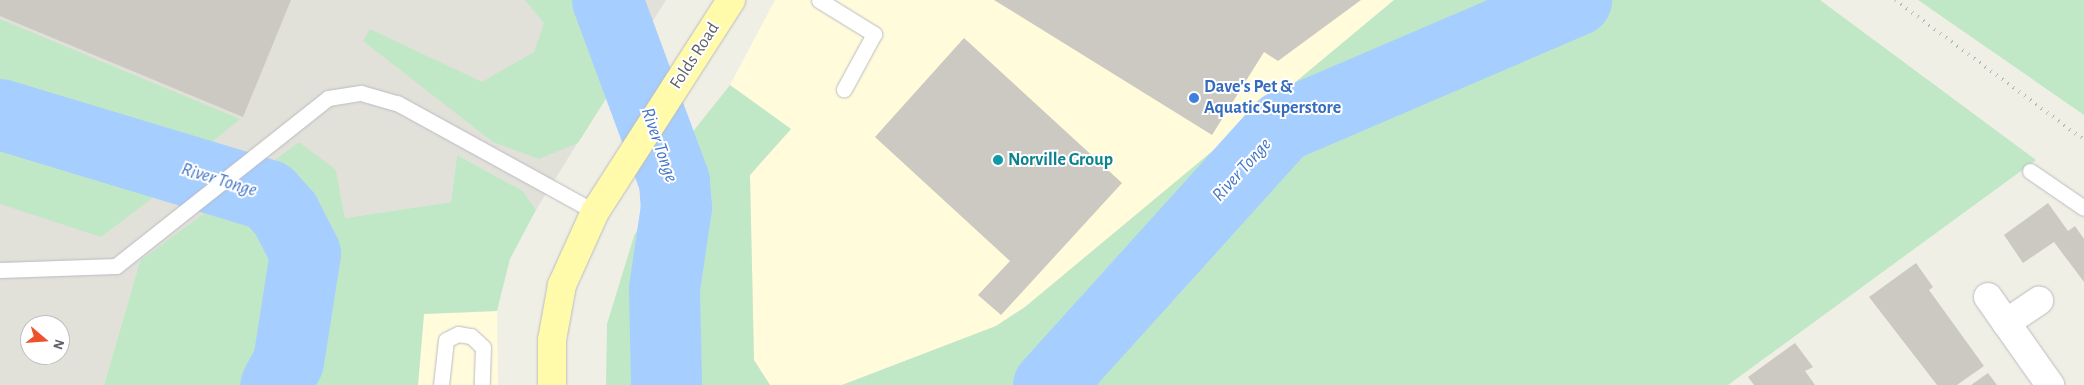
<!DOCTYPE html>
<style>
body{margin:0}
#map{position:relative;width:2084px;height:385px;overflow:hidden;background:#f0efe5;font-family:"Alegreya Sans",sans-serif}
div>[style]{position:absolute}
.commercial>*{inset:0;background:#fffbdb}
.industrial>*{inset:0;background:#e1e0d9}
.green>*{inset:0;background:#c1e8c6}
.water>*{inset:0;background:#a6ceff}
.river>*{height:71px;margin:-35.5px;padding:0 35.5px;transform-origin:35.5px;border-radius:35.5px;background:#a6ceff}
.building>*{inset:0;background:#cbc9c2}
.roads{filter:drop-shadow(0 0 1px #babcc1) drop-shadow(0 0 1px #babcc1)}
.service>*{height:15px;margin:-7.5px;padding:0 7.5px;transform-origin:7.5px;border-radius:7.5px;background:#fff}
.minor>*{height:28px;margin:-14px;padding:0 14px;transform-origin:14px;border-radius:14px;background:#fff}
.primary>*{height:28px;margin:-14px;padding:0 14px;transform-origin:14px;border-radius:14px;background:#fffbab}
.rail>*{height:4px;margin-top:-2px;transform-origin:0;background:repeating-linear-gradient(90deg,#b6b7b7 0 1px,transparent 0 7px)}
.dots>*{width:14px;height:14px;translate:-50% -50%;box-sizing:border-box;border:2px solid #fff;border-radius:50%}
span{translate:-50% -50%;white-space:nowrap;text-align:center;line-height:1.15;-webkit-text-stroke:4px #fff;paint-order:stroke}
.street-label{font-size:18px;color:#5d6066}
.shop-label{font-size:18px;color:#366cbe;font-weight:700}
.left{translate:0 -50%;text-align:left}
.culture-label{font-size:18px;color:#0d838f;font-weight:700}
.water-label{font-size:19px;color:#4475c7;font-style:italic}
.north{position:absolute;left:20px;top:315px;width:50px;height:50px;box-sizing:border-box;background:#fff;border:1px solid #bebfc2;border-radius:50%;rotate:108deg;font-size:14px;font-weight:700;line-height:20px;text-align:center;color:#5d6066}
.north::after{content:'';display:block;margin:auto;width:18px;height:22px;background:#ee522d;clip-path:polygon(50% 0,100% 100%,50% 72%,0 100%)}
</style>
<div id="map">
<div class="commercial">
<i style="clip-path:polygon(775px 0,1394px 0,1025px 307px,996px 326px,842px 385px,770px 385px,754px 360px,750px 175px,791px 129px,730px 85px)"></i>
<i style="clip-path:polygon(497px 311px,498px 385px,418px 385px,424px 314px)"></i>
</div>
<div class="industrial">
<i style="clip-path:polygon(evenodd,0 0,666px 0,536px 210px,523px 191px,457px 155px,451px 202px,345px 218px,336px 170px,140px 261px,104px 385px,0 385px,0 0,30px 325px,60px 325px,60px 355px,30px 355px,30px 325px)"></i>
</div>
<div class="green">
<i style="clip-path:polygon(525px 0,580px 0,619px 78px,578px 143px,539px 159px,493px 142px,363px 41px,370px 29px,482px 82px,534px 52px,544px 23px)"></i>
<i style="clip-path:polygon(1394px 0,1820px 0,2036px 160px,1728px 385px,842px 385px,996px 326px,1025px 307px)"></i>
<i style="clip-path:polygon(1918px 0,2084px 0,2084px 115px)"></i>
<i style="clip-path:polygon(0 19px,240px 119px,201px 151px,0 83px)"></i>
<i style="clip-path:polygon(730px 85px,791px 129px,750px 175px,754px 360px,770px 385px,606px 385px,607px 324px,634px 236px,691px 134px)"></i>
<i style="clip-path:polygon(0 131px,175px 181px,101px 237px,0 204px)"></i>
<i style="clip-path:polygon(299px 142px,336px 170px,345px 218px,451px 202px,457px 155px,523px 191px,536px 210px,510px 259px,497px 311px,424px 314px,418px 385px,104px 385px,140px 261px)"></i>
</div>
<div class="water">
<i style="clip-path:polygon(580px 0,641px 0,653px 22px,619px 78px)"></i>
<i style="clip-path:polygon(0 83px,201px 151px,175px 181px,0 130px)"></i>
</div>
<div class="river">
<i style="left:607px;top:0;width:193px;rotate:69.7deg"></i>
<i style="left:674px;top:181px;width:26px;rotate:86deg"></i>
<i style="left:676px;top:207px;width:82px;rotate:98.4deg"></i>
<i style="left:664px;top:288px;width:97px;rotate:88.8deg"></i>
<i style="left:0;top:114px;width:280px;rotate:16.8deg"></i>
<i style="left:268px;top:195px;width:25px;rotate:48deg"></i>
<i style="left:285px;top:214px;width:44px;rotate:62.9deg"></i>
<i style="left:305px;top:253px;width:109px;rotate:98.9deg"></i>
<i style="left:288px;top:361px;width:27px;rotate:118deg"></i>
<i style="left:1048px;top:385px;width:349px;rotate:-47.9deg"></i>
<i style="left:1282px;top:126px;width:320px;rotate:-23.2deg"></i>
</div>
<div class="building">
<i style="clip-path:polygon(0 0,291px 0,243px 117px,0 16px)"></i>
<i style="clip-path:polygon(994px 0,1361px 0,1278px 61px,1264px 52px,1212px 135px)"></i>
<i style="clip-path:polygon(964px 38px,1122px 183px,1001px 315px,978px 295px,1010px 261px,875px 137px)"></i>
<i style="clip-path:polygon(2048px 203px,2068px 231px,2075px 226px,2084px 239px,2084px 282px,2054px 242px,2023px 263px,2004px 235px)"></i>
<i style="clip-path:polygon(1916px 263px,1933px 287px,1929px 290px,1984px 366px,1957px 385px,1937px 385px,1869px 297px)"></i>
<i style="clip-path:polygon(1795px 343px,1813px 367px,1805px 371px,1815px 385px,1754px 385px,1748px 377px)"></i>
<i style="clip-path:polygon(1988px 373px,1997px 385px,1971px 385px)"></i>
</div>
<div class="roads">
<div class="service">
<i style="left:819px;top:0;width:65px;rotate:31.7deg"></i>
<i style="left:874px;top:34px;width:63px;rotate:118.6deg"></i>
<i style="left:2030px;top:171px;width:65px;rotate:34.4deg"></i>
<i style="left:0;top:270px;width:116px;rotate:-2deg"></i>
<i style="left:116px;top:266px;width:270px;rotate:-38.4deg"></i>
<i style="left:328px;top:98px;width:33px;rotate:-9deg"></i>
<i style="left:361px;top:93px;width:37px;rotate:16deg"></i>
<i style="left:397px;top:103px;width:226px;rotate:28.8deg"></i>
<i style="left:441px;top:385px;width:45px;rotate:-83.7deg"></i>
<i style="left:446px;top:340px;width:13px;rotate:-27deg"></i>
<i style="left:458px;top:334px;width:13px;rotate:9deg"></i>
<i style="left:471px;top:336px;width:16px;rotate:43deg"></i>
<i style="left:483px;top:347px;width:38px;rotate:92deg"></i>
</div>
<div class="minor">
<i style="left:1988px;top:297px;width:108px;rotate:54.8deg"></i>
<i style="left:2006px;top:323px;width:40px;rotate:-34deg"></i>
</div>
<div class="primary">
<i style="left:552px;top:385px;width:45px;rotate:-90deg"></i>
<i style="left:552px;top:340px;width:56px;rotate:-79.7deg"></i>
<i style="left:562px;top:285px;width:80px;rotate:-65.7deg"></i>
<i style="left:595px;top:212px;width:252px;rotate:-57.3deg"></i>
</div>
</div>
<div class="rail">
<i style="left:1895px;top:0;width:235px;rotate:36.5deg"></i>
</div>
<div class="dots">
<i style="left:1194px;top:98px;background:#3f7fe0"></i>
<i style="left:998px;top:160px;background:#0f9aa8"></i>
</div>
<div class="street-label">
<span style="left:695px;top:56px;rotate:-57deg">Folds Road</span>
</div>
<div class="shop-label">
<span class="left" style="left:1204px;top:98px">Dave's Pet &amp;<br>Aquatic Superstore</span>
</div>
<div class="culture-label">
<span class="left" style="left:1008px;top:160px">Norville Group</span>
</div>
<div class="water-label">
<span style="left:659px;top:145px;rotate:71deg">River Tonge</span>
<span style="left:1242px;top:170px;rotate:-48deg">River Tonge</span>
<span style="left:219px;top:180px;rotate:17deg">River Tonge</span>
</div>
<div class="north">N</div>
</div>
